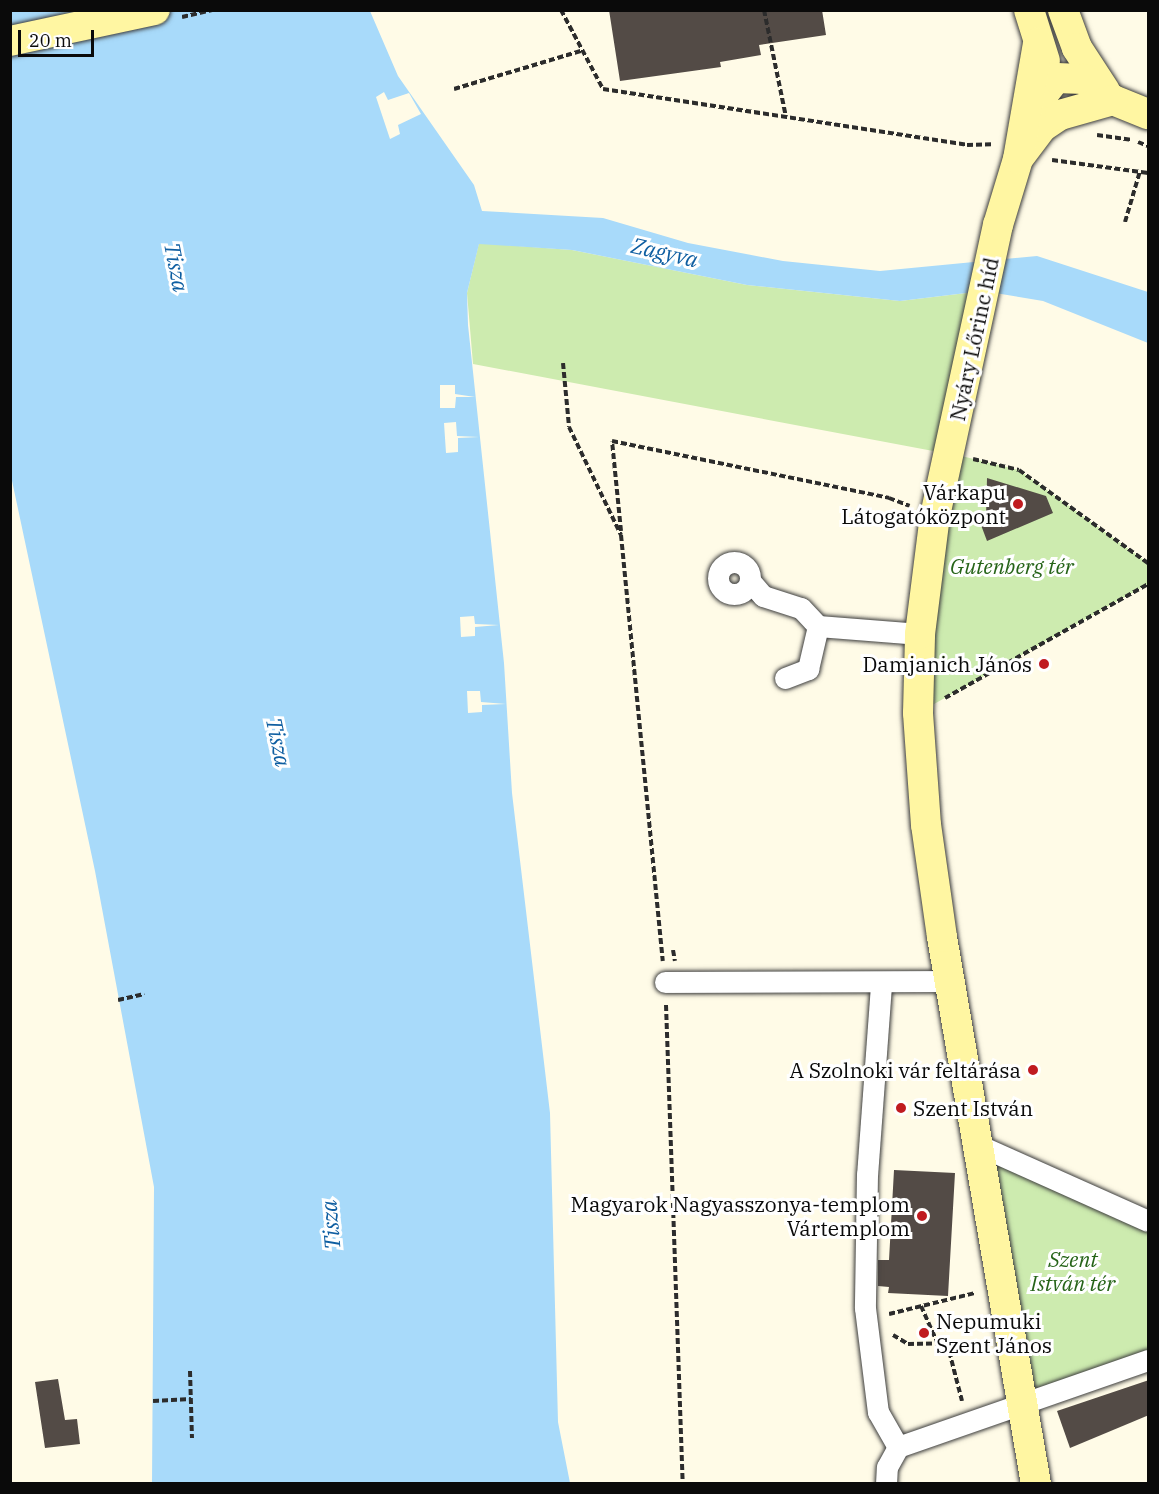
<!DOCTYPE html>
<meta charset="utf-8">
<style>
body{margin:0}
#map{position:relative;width:1159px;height:1494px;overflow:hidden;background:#fffbe7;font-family:"IBM Plex Serif",serif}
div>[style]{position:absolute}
.green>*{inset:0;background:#cdebaf}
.water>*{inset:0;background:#a8dafa}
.pier>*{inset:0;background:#fffbe7}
.building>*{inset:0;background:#534b46}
.path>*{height:4px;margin-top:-2px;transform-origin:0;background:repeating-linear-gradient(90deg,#2c2c2c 0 6px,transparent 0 9px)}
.roads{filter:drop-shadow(0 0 2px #3d3d3d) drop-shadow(0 0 2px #3d3d3d)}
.street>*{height:21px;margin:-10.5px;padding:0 10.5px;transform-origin:10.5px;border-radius:10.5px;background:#fff}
.street>.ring{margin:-10.5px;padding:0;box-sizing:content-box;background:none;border:21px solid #fff;border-radius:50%}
.secondary>*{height:30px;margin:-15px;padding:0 15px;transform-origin:15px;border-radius:15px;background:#fff6a2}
.dots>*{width:16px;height:16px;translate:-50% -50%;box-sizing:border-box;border:3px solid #fff;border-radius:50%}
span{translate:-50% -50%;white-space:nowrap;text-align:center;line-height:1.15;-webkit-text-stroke:6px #fff;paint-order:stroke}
.street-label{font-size:21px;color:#0a0a0a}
.poi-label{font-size:21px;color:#0a0a0a}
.right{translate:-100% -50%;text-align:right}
.left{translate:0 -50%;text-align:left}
.park-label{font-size:21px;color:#266418;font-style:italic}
.water-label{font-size:22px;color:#0e5ea1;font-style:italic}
.frame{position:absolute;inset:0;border:12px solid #0a0a0a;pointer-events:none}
.scale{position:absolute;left:18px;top:30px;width:76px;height:27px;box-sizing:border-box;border:3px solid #0a0a0a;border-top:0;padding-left:8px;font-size:18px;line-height:21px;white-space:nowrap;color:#0a0a0a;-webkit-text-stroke:4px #fff;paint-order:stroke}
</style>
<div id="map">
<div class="green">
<i style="clip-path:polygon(479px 243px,572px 250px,747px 285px,900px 301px,983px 291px,949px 453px,1019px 470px,1148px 563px,1148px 584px,918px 713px,949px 454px,473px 364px,467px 293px)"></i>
<i style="clip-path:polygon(976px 1144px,1148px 1221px,1148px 1360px,1019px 1404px)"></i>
</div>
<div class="water">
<i style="clip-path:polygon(10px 11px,370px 11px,398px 76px,474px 185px,482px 211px,603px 218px,688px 243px,783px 261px,880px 271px,1037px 256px,1148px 292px,1148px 343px,1043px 301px,983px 291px,900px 301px,747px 285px,572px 250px,479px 244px,467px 293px,468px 325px,504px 663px,512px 793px,550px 1113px,558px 1422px,570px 1483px,152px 1483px,154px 1187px,95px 871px,11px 476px)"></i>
</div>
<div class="pier">
<i style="clip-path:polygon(384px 92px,388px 100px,409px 93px,421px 114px,398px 125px,400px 134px,390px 139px,376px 97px)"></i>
<i style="clip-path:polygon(440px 385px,455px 385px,455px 394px,475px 397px,456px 397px,455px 408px,440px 408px)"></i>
<i style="clip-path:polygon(456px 422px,457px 436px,479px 437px,458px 438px,458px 452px,446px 453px,444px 423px)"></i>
<i style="clip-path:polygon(474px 616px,475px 624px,499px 625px,475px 627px,475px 636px,461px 637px,460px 617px)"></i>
<i style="clip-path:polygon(467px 691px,480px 691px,481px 702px,506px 704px,482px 705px,482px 712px,468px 713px)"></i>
</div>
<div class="building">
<i style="clip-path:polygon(609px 10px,822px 10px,826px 35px,759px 45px,761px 55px,720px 62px,721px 67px,620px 81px)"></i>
<i style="clip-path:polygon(987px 478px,1046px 496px,1053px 513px,987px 541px,981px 525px,986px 518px)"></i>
<i style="clip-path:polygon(894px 1170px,955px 1173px,948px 1296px,888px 1293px,889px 1287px,878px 1286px,878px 1260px,889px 1260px)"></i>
<i style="clip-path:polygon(58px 1379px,65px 1420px,77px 1419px,80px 1444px,45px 1448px,35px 1382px)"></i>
<i style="clip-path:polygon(1149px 1380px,1149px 1415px,1070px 1448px,1057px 1411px)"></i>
</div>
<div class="path">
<i style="left:561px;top:10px;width:89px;rotate:62deg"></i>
<i style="left:603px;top:89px;width:368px;rotate:8.7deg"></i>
<i style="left:967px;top:145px;width:25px;rotate:-2deg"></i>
<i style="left:764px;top:10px;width:109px;rotate:78.4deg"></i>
<i style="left:182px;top:17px;width:32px;rotate:-13deg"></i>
<i style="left:454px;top:89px;width:133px;rotate:-16.7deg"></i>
<i style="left:1097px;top:135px;width:34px;rotate:8deg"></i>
<i style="left:1138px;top:142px;width:11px;rotate:22deg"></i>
<i style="left:1052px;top:160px;width:97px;rotate:7.7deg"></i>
<i style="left:1125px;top:222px;width:53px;rotate:-73.6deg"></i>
<i style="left:563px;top:363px;width:64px;rotate:84.6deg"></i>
<i style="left:569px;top:427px;width:120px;rotate:64.3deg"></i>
<i style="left:621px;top:535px;width:428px;rotate:84.4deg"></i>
<i style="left:973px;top:459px;width:47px;rotate:13.4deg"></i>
<i style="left:1019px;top:470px;width:159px;rotate:35.8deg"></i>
<i style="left:621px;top:531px;width:90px;rotate:-95.7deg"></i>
<i style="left:612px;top:441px;width:283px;rotate:11.6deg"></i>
<i style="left:889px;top:498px;width:22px;rotate:21deg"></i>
<i style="left:945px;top:698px;width:233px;rotate:-29.3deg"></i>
<i style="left:673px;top:950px;width:11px;rotate:80deg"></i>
<i style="left:118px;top:1000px;width:27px;rotate:-13deg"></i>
<i style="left:666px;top:1005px;width:479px;rotate:88deg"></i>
<i style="left:921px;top:1306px;width:39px;rotate:66deg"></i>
<i style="left:889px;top:1314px;width:89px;rotate:-13.7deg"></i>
<i style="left:893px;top:1335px;width:17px;rotate:31deg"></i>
<i style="left:908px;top:1344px;width:39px;rotate:-1deg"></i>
<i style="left:947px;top:1343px;width:60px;rotate:75.5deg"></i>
<i style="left:190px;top:1371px;width:67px;rotate:88.3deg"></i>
<i style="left:153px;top:1401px;width:38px;rotate:-3deg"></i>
</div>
<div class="roads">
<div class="street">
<i class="ring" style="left:718px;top:562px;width:11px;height:11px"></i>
<i style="left:750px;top:581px;width:20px;rotate:49deg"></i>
<i style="left:763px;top:596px;width:40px;rotate:18deg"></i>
<i style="left:801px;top:608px;width:25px;rotate:47deg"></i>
<i style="left:818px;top:626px;width:102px;rotate:4.5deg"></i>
<i style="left:785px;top:678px;width:25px;rotate:-21deg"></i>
<i style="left:808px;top:669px;width:44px;rotate:-76.9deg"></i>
<i style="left:665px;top:982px;width:283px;rotate:-0.2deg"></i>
<i style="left:881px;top:985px;width:190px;rotate:94.2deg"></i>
<i style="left:867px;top:1174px;width:134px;rotate:90.9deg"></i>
<i style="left:865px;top:1308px;width:105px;rotate:82.9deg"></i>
<i style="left:878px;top:1412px;width:40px;rotate:60.3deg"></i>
<i style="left:976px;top:1144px;width:188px;rotate:24.1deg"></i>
<i style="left:886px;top:1484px;width:17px;rotate:-87deg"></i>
<i style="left:887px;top:1467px;width:23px;rotate:-61deg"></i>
<i style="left:898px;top:1447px;width:265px;rotate:-19.2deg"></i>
</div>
<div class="secondary">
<i style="left:1029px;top:10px;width:53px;rotate:72.6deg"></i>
<i style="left:1063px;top:10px;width:40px;rotate:69.8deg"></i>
<i style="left:1077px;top:48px;width:51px;rotate:56.9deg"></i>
<i style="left:10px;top:41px;width:148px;rotate:-12.1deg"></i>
<i style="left:1029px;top:113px;width:44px;rotate:-52.4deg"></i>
<i style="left:1056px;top:78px;width:28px;rotate:2deg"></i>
<i style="left:1084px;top:79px;width:36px;rotate:36deg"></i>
<i style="left:1113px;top:100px;width:38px;rotate:22deg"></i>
<i style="left:1021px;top:155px;width:35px;rotate:-53deg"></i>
<i style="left:1042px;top:127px;width:22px;rotate:-34deg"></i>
<i style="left:1060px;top:115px;width:55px;rotate:-15.8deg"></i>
<i style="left:1036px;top:1484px;width:555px;rotate:-99.75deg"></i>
<i style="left:942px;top:937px;width:113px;rotate:-98.1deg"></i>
<i style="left:926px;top:825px;width:112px;rotate:-94.1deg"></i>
<i style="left:918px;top:713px;width:79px;rotate:-88.5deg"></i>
<i style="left:920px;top:634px;width:119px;rotate:-82.8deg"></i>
<i style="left:935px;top:516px;width:298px;rotate:-77.8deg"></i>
<i style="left:998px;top:225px;width:69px;rotate:-73.1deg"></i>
<i style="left:1018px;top:159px;width:118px;rotate:-80.2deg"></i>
</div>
</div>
<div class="dots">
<i style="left:1018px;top:504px;background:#c01b20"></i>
<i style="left:1044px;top:664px;background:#c01b20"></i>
<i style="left:1033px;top:1070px;background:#c01b20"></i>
<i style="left:901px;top:1108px;background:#c01b20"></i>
<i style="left:922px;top:1216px;background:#c01b20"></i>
<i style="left:924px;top:1333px;background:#c01b20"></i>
</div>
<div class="street-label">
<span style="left:974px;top:339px;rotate:-78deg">Nyáry Lőrinc híd</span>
</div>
<div class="poi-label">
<span class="right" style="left:1006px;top:504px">Várkapu<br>Látogatóközpont</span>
<span class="right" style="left:1032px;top:664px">Damjanich János</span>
<span class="right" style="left:1021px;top:1070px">A Szolnoki vár feltárása</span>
<span class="left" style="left:913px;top:1108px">Szent István</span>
<span class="right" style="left:910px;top:1216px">Magyarok Nagyasszonya-templom<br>Vártemplom</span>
<span class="left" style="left:936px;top:1333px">Nepumuki<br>Szent János</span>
</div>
<div class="park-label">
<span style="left:1012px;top:566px">Gutenberg tér</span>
<span style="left:1073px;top:1271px">Szent<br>István tér</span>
</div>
<div class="water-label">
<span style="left:665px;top:252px;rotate:13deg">Zagyva</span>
<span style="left:177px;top:267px;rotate:79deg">Tisza</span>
<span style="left:279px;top:742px;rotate:78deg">Tisza</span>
<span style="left:330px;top:1225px;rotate:-95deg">Tisza</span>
</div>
<div class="frame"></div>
<div class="scale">20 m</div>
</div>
